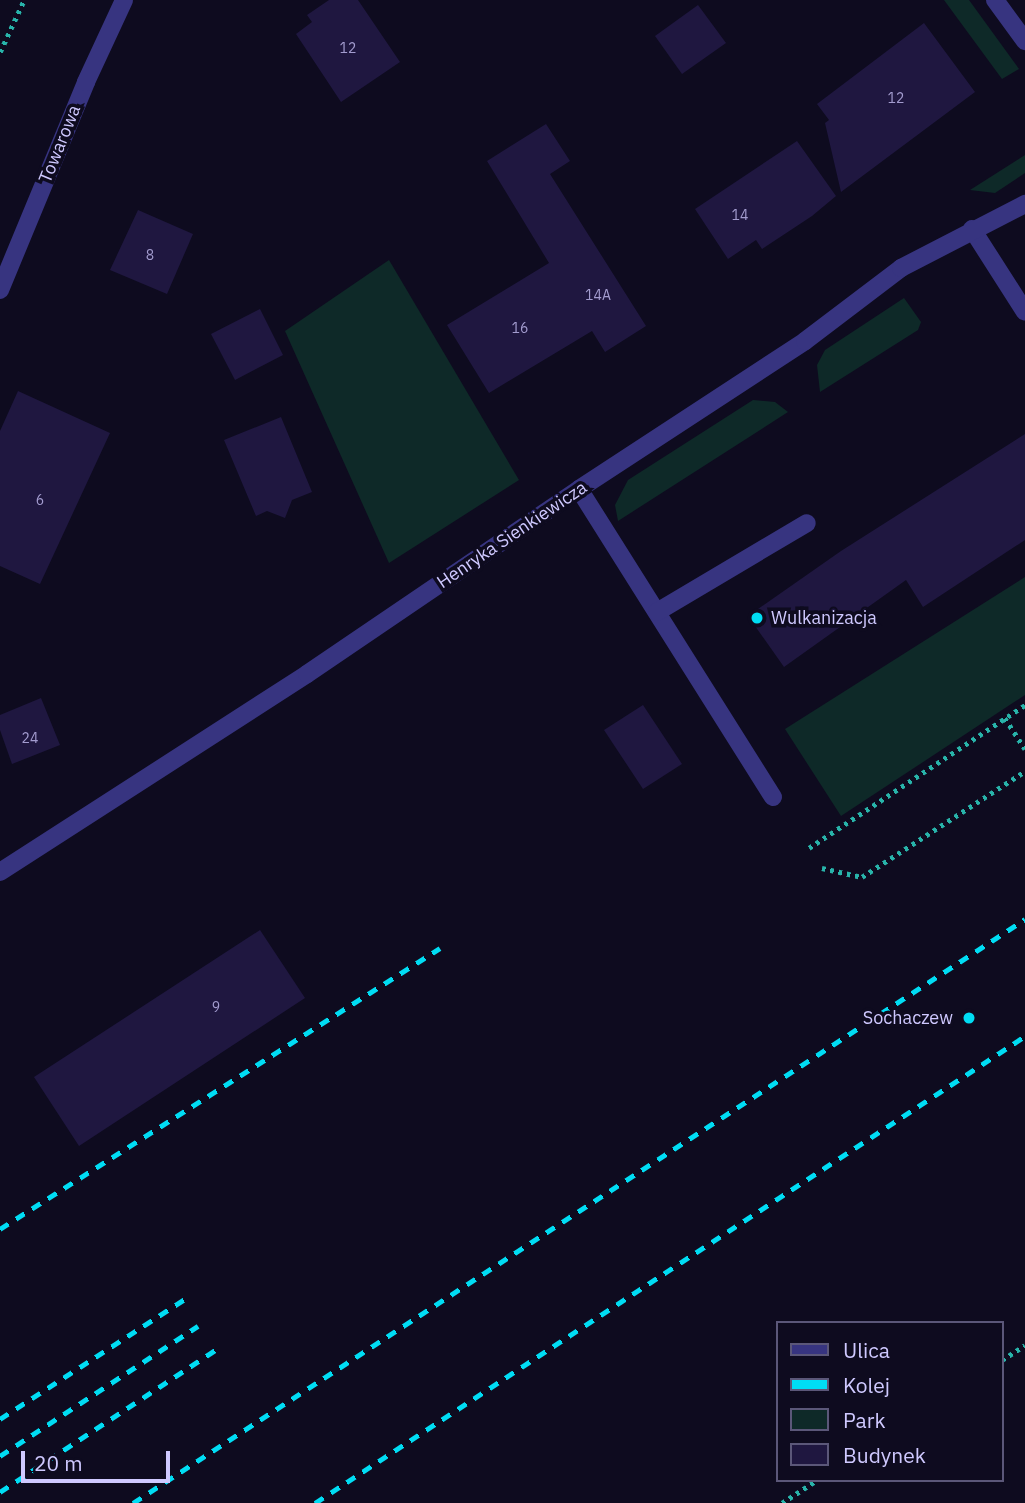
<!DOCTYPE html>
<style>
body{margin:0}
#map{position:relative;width:1025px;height:1503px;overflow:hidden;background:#0e0b1f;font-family:"IBM Plex Sans",sans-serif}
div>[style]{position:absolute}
.green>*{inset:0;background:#0e2928}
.building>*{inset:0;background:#1f1740}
.path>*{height:4.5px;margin-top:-2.25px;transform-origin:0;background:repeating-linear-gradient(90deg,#28b4aa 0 3.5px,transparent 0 8.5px)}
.service>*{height:18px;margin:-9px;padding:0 9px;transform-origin:9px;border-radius:9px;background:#373480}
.tertiary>*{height:18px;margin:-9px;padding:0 9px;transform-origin:9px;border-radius:9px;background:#373480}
.rail>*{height:5px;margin-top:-2.5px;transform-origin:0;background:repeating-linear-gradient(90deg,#00ddf4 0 10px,transparent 0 19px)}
.dots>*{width:19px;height:19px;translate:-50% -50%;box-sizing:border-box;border:4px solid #0e0b1f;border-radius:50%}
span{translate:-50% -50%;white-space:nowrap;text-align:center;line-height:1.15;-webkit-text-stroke:7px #0e0b1f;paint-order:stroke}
.number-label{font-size:14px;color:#a39ccf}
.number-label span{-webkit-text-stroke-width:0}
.street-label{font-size:18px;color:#cfc9ff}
.poi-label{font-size:18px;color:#cfc9ff}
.left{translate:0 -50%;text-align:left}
.right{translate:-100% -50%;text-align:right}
.legend{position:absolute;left:776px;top:1321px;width:228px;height:161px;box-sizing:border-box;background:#0e0b1f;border:2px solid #5b5779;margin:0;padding:9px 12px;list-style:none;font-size:21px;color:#cfc9ff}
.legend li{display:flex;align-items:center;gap:14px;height:35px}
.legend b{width:35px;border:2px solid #5b5779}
.scale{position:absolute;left:21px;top:1451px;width:149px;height:32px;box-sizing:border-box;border:4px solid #cfc9ff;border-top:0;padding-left:9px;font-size:21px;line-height:24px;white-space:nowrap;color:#cfc9ff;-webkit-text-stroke:5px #0e0b1f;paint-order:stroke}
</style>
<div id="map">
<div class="green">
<i style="clip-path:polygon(944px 0,969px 0,1019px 69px,1002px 79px)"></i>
<i style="clip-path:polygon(1025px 155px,1025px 173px,995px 193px,970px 190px)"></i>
<i style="clip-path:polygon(389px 260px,519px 480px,389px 563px,285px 331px)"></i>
<i style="clip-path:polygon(904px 298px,921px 322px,918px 330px,820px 392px,817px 365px,825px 350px)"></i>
<i style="clip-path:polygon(753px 400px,775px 402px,788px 412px,618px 521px,615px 505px,628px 480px)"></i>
<i style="clip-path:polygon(1025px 577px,1025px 695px,841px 816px,785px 729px)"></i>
</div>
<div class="building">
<i style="clip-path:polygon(329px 0,358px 0,400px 62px,341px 102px,296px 34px,312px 22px,307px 15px)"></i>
<i style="clip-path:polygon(698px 5px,726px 43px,682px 74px,655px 36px)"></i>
<i style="clip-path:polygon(924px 23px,975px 92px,841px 192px,825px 123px,829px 120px,817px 104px)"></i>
<i style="clip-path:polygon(546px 124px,570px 161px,550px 174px,646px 326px,605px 352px,592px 331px,489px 393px,447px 325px,549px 263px,487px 161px)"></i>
<i style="clip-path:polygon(797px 141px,836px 196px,812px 216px,762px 249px,756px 240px,728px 259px,695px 209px)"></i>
<i style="clip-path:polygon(138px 210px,193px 234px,167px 294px,110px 270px)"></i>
<i style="clip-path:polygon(260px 309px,283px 355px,235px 380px,211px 334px)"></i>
<i style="clip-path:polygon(18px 391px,110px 433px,40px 584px,0 566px,0 431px)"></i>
<i style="clip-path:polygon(281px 417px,312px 492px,292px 500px,285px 518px,267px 511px,256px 516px,224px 440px)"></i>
<i style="clip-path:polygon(1025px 434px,1025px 540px,923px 607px,906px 580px,784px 667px,748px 616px,841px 551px)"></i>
<i style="clip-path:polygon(41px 698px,60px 745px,12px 764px,0 730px,0 715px)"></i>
<i style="clip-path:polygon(643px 705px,682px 764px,643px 789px,604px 730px)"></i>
<i style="clip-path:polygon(260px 930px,305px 998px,79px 1146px,34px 1077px)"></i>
</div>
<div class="path">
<i style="left:0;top:52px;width:57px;rotate:-65.2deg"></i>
<i style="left:1005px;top:718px;width:37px;rotate:57deg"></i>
<i style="left:809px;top:848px;width:259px;rotate:-33.5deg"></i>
<i style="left:822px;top:868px;width:41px;rotate:12.7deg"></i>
<i style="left:862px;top:877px;width:194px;rotate:-33deg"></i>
<i style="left:1002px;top:1360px;width:27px;rotate:-33deg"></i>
<i style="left:782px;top:1503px;width:42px;rotate:-33.3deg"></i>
</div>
<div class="service">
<i style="left:972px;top:229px;width:98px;rotate:57.4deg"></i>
<i style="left:579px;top:489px;width:364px;rotate:57.8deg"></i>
<i style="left:657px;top:612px;width:174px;rotate:-30.7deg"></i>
</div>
<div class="tertiary">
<i style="left:995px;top:0;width:51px;rotate:53.8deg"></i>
<i style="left:0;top:290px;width:225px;rotate:-67.5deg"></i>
<i style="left:86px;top:82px;width:90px;rotate:-65.1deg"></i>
<i style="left:0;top:872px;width:365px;rotate:-32.8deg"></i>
<i style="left:307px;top:674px;width:329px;rotate:-34.2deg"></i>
<i style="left:579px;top:489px;width:270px;rotate:-33.2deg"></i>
<i style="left:805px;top:341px;width:121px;rotate:-37.2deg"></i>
<i style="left:901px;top:268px;width:140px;rotate:-27.3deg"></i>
</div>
<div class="rail">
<i style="left:0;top:1229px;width:522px;rotate:-32.56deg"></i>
<i style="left:0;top:1419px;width:222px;rotate:-33deg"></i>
<i style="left:0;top:1456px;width:237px;rotate:-33.3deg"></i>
<i style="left:0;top:1492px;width:260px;rotate:-33.4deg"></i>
<i style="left:133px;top:1503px;width:1066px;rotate:-33.21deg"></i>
<i style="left:315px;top:1503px;width:850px;rotate:-33.33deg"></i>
</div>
<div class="dots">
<i style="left:757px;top:618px;background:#00ddf4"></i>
<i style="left:969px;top:1018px;background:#00ddf4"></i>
</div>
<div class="number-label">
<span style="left:348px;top:48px">12</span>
<span style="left:896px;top:98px">12</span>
<span style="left:740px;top:215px">14</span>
<span style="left:150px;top:255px">8</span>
<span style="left:598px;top:295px">14A</span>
<span style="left:520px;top:328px">16</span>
<span style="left:40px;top:500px">6</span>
<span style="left:30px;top:738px">24</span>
<span style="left:216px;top:1007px">9</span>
</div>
<div class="street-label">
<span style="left:60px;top:144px;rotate:-68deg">Towarowa</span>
<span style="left:512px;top:535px;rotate:-34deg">Henryka Sienkiewicza</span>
</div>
<div class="poi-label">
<span class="left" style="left:771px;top:618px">Wulkanizacja</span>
<span class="right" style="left:953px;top:1018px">Sochaczew</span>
</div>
<ul class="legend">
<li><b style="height:9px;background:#373480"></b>Ulica</li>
<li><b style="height:9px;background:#00ddf4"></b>Kolej</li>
<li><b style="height:19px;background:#0e2928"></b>Park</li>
<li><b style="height:19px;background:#1f1740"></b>Budynek</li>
</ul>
<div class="scale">20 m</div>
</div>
